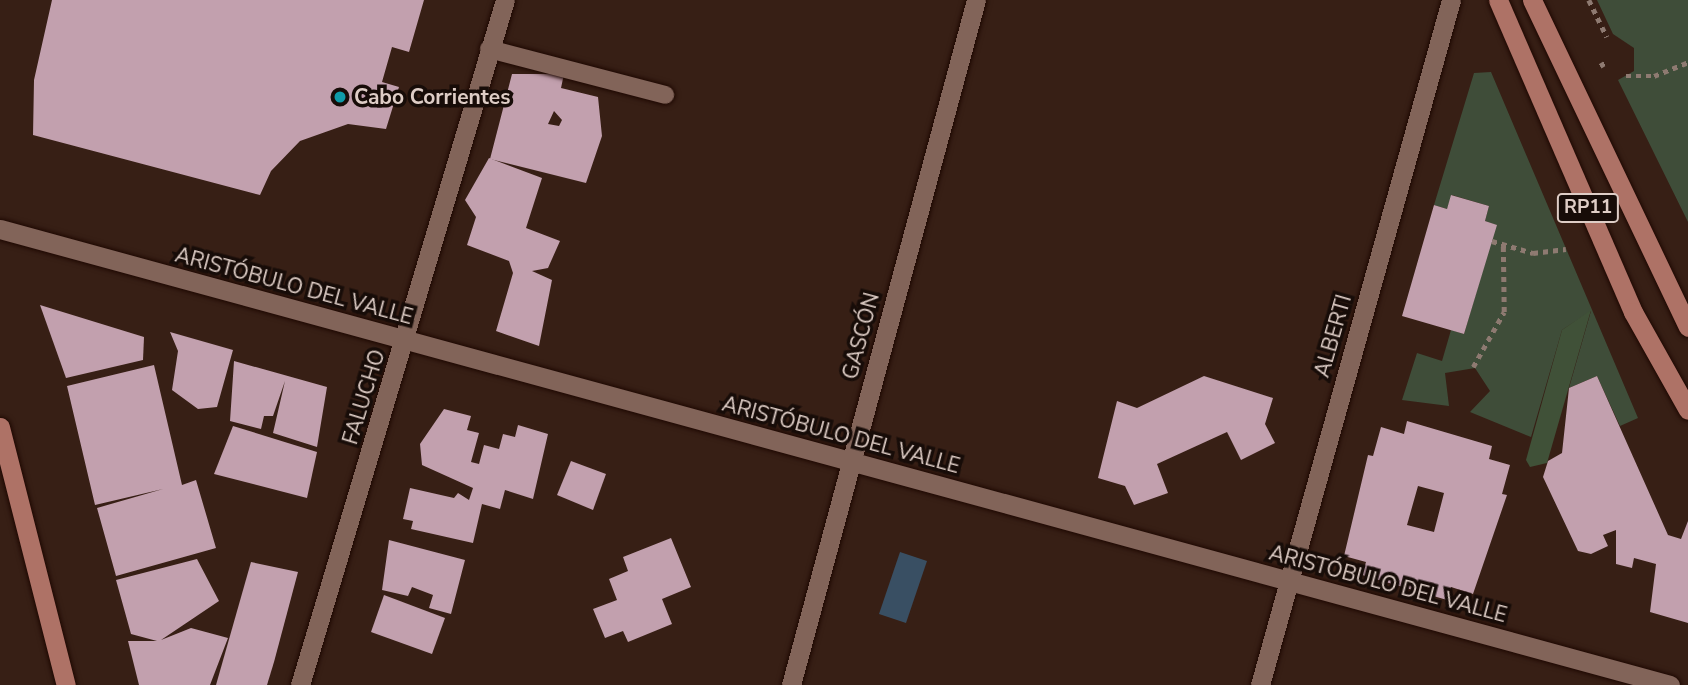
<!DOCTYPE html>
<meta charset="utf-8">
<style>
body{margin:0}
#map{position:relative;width:1688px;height:685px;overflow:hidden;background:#371f15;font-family:"Nunito Sans",sans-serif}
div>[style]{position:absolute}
.green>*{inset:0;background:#3f4d39}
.forest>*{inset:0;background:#405138}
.water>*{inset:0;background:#394f63}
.building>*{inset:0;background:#c2a0ae}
.path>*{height:4.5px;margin-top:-2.25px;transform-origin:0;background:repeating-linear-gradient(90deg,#8e7a71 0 5px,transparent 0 10px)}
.roads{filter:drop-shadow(0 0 2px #1e0802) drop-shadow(0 0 2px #1e0802)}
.service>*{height:18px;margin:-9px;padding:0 9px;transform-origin:9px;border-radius:9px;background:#826459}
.minor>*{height:19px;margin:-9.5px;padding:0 9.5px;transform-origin:9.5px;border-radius:9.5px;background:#826459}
.primary>*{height:19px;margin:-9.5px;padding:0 9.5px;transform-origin:9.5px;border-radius:9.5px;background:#ae7266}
.dots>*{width:19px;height:19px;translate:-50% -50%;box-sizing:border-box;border:4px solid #170c08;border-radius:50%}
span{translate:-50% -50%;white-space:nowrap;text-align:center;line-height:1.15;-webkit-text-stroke:7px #170c08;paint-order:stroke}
.shield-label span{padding:2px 5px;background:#170c08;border:2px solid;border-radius:5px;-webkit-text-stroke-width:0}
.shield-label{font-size:19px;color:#decdc6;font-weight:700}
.poi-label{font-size:21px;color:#decdc6;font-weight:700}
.left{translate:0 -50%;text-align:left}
.street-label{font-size:21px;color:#decdc6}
</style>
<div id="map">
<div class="green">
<i style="clip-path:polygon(1597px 0,1688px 0,1688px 222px,1618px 80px,1634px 71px,1634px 48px,1613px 34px)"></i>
<i style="clip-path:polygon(1491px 72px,1638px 418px,1620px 426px,1597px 376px,1569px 388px,1591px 311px,1562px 330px,1531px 437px,1470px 412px,1490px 391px,1475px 368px,1445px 373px,1449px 406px,1402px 400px,1417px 353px,1442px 361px,1451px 330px,1464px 334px,1496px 225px,1485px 221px,1489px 206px,1452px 195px,1447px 209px,1434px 205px,1474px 73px)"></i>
</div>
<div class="forest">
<i style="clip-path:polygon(1591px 310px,1547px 463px,1530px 467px,1526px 460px,1562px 330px)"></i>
</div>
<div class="water">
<i style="clip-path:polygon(900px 552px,927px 561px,906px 623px,879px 614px)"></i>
</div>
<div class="building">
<i style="clip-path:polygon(52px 0,424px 0,409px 52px,392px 47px,382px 82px,399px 87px,386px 129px,348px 124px,300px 141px,271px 171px,260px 195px,33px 135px,34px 80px)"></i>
<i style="clip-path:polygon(evenodd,512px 74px,564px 74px,561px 88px,598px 97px,602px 136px,586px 183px,490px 159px,512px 74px,554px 111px,562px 120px,559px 126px,548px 124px,554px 111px)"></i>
<i style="clip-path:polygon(489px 158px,542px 178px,526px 228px,560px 241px,548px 268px,532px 271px,552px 280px,539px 346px,496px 331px,513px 273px,509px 261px,467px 245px,476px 217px,465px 200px)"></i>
<i style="clip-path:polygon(1451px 195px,1489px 206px,1485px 221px,1497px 225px,1464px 334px,1402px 316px,1434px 205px,1447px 209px)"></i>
<i style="clip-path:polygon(40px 305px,144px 337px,143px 360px,66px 378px)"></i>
<i style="clip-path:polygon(170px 332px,233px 350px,217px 407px,198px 409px,172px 390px,178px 351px)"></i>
<i style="clip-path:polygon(234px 361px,327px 387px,317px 447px,273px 433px,285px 381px,273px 416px,264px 416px,261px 429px,230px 421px)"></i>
<i style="clip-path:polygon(154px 365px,182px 485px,196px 480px,216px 548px,116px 576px,97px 508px,163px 489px,95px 505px,67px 386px)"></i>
<i style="clip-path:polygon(1204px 376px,1273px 398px,1265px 424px,1275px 443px,1241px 460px,1227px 432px,1157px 464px,1168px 493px,1134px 505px,1125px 486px,1098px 478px,1117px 401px,1137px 408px)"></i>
<i style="clip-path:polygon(1597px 376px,1668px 535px,1681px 539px,1688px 521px,1688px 623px,1650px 612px,1656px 564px,1634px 558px,1632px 568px,1616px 564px,1616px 530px,1603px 535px,1608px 546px,1591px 554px,1578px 551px,1543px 477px,1548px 461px,1562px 453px,1569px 388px)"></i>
<i style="clip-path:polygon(444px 409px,471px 416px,467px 430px,479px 433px,471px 462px,479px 464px,484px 445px,499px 449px,503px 434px,515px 437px,518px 425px,548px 434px,533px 499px,505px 490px,500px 509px,482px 504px,473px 543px,411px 529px,413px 521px,403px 519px,410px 488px,454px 498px,458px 493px,469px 500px,473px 488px,422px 465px,420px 444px)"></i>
<i style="clip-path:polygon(evenodd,1407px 421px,1492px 446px,1489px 459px,1510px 465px,1502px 494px,1507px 495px,1473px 594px,1451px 587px,1447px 600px,1362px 575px,1366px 562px,1344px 556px,1368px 455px,1373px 456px,1381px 427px,1404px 434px,1407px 421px,1418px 486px,1444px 493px,1434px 532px,1407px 525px,1418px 486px)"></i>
<i style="clip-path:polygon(233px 426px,317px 452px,307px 498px,214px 474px)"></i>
<i style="clip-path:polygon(571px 461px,606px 474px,593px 510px,557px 495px)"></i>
<i style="clip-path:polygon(671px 538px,691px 587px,662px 599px,672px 624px,628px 642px,623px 631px,605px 638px,593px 609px,617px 600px,609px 579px,628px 571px,623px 557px)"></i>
<i style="clip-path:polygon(389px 540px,465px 560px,451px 614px,429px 608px,433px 595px,412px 587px,408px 596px,382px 590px)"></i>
<i style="clip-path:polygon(197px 559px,219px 601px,161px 640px,191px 628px,228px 638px,210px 685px,139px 685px,128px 641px,157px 641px,131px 634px,116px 580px)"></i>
<i style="clip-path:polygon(251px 562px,298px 572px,274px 662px,267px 685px,216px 685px)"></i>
<i style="clip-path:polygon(384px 595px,445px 618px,432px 654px,371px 632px)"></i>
</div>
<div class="path">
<i style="left:1589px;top:0;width:41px;rotate:64.1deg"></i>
<i style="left:1600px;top:66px;width:9px;rotate:-32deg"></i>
<i style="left:1626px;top:76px;width:28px"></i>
<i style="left:1654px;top:76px;width:37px;rotate:-22deg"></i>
<i style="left:1492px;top:241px;width:43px;rotate:16.3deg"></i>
<i style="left:1533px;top:253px;width:33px;rotate:-7deg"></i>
<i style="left:1473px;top:367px;width:63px;rotate:-60.6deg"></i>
<i style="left:1504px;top:312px;width:68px;rotate:-90.8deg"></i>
</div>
<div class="roads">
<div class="service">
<i style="left:489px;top:49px;width:182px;rotate:14.6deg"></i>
</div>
<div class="minor">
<i style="left:0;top:229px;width:1731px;rotate:15.27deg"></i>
<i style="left:300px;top:685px;width:715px;rotate:-73.34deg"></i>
<i style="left:791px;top:685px;width:710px;rotate:-74.89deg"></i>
<i style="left:1260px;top:685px;width:711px;rotate:-74.42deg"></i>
</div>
<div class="primary">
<i style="left:1498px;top:0;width:340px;rotate:66.6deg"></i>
<i style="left:1633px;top:312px;width:112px;rotate:60.7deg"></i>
<i style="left:1532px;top:0;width:362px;rotate:64.5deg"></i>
<i style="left:0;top:427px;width:266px;rotate:75.7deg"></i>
</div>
</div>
<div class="dots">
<i style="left:340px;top:97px;background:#0f9aa8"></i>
</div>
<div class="shield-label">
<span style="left:1588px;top:208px">RP11</span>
</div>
<div class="poi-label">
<span class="left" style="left:354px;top:97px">Cabo Corrientes</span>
</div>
<div class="street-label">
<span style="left:294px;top:286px;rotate:15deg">ARISTÓBULO DEL VALLE</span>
<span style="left:861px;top:336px;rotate:-75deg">GASCÓN</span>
<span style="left:1333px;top:336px;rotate:-74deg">ALBERTI</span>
<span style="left:364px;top:397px;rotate:-73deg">FALUCHO</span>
<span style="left:841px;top:435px;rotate:15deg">ARISTÓBULO DEL VALLE</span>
<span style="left:1388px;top:584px;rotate:15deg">ARISTÓBULO DEL VALLE</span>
</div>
</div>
